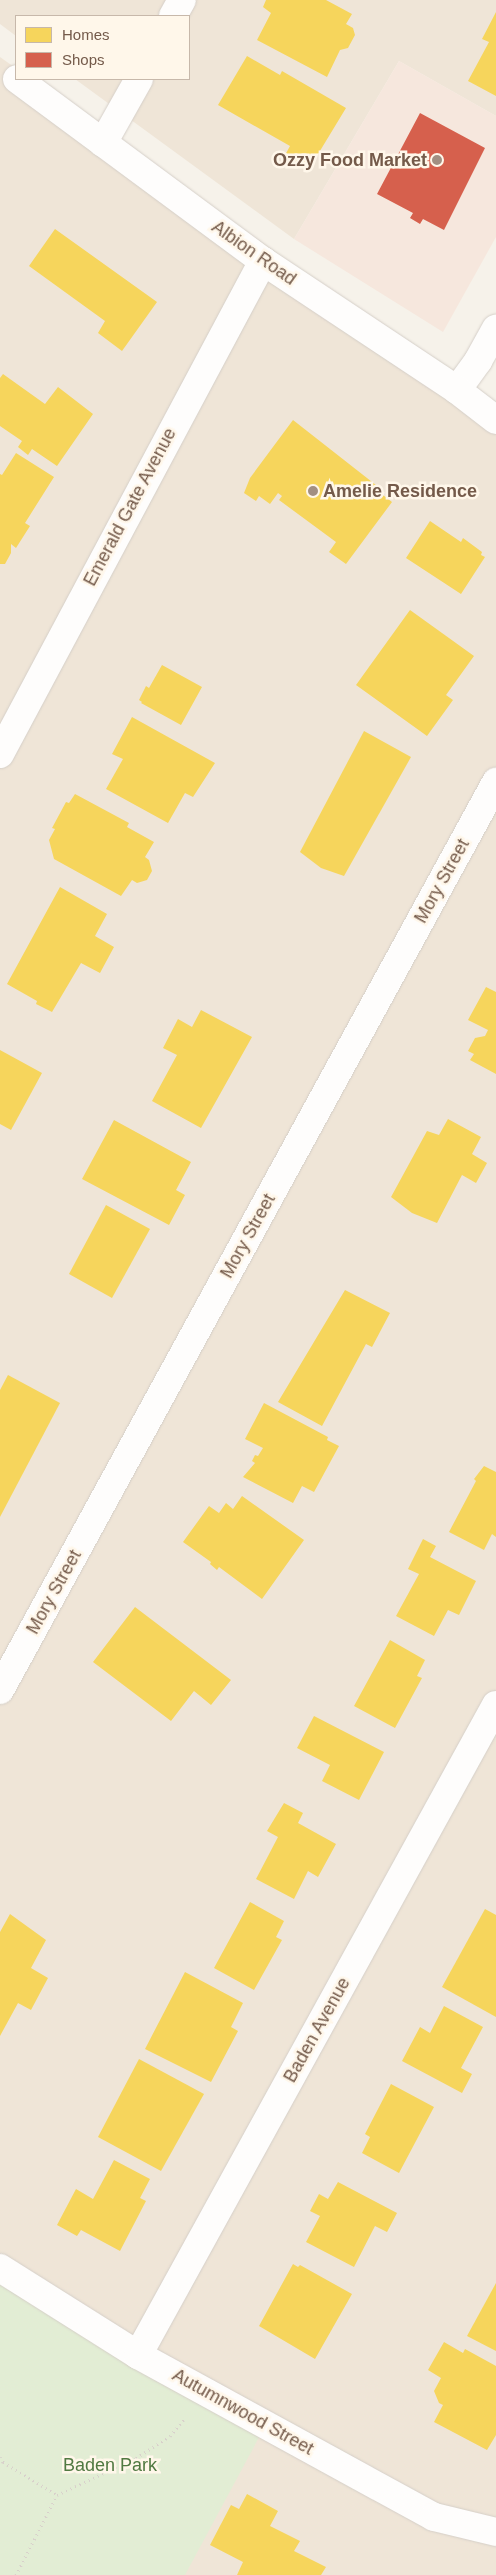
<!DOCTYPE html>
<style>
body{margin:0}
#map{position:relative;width:496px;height:2575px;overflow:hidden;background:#f6f2ea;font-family:Arial,sans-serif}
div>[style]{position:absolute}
.residential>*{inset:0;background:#efe5d7}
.commercial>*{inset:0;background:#f6e7dd}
.green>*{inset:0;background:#e2edd4}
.homes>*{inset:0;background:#f6d55c}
.shops>*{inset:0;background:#d6604d}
.path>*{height:3px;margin-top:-1.5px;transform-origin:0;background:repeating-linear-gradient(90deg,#d8d0cb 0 1px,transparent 0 5px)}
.roads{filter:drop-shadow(0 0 1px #d5cfc8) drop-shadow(0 0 1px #d5cfc8)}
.minor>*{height:28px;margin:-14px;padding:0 14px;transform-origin:14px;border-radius:14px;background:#fefdfc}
.tertiary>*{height:28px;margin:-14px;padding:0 14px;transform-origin:14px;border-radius:14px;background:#fefdfc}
.dots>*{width:14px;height:14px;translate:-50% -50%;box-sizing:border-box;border:2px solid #fff7ea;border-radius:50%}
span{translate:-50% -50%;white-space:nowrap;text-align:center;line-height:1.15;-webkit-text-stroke:5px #fff7ea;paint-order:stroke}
.poi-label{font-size:18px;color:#745a4a;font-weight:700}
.right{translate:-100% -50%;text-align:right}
.left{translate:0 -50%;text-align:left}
.street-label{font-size:18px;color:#745a4a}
.park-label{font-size:18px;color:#517942}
.legend{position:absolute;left:15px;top:15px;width:175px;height:65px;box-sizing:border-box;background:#fff7ea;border:1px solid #c7b8aa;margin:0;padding:6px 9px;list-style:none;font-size:15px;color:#745a4a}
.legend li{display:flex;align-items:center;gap:10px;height:25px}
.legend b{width:25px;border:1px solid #c7b8aa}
</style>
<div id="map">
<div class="residential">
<i style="clip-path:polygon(0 0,496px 0,496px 116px,399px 61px,294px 239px,75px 79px,189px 79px,189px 16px,16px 16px,16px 36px,0 24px)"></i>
<i style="clip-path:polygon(0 57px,496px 408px,496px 2575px,0 2575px)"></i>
</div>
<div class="commercial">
<i style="clip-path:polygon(399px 61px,496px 116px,496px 237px,443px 332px,294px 239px)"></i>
</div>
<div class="green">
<i style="clip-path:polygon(0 2271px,264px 2428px,185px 2575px,0 2575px)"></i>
</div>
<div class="homes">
<i style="clip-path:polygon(266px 0,326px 0,352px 14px,346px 24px,353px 28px,355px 35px,348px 48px,340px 50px,327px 77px,257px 40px,271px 13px,263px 7px)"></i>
<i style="clip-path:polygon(496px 12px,496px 96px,468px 81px,489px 42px,482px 39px)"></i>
<i style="clip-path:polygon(247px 56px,280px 75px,282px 71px,346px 108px,309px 169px,285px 155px,290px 146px,218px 105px)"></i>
<i style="clip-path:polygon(55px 229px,157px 302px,122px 351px,98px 333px,105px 321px,29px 266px)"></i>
<i style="clip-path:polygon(3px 374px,45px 404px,58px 387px,93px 414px,57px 466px,32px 449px,28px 455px,18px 447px,22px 441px,0 426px,0 378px)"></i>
<i style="clip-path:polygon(293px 420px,381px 489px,379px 492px,392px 502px,346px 564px,329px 552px,336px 542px,279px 500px,282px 496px,278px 493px,270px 504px,259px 496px,256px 501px,244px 493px,250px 478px)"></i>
<i style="clip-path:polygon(16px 453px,54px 477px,25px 523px,30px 526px,16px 548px,11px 544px,11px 553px,5px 564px,0 564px,0 474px,2px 475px)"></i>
<i style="clip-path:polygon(430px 521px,461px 542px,463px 538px,482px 552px,481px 555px,485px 557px,461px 594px,406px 558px)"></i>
<i style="clip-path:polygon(410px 610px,474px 656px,446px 695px,453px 700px,427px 736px,356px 685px)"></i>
<i style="clip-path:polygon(162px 665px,202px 687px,181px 725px,141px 703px,142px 702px,139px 700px,146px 686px,149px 688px)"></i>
<i style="clip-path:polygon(132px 717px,215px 763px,193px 797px,185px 793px,168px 823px,106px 789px,123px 759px,112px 754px)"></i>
<i style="clip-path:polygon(364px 731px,411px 757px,344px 876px,321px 868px,300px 852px)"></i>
<i style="clip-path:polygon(75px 794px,129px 823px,127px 827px,154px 842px,145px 857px,149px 860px,152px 871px,147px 880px,137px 883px,132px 880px,121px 896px,54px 859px,49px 840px,55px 829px,52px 828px,66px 802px,69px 803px)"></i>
<i style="clip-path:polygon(60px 887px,107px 914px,95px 936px,114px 947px,100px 973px,81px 963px,52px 1012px,36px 1004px,37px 1001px,7px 984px)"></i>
<i style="clip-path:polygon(486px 987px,496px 992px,496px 1074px,470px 1060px,474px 1054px,468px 1051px,475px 1038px,485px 1036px,488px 1030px,468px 1020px)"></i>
<i style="clip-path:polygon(201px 1010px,252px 1037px,201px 1128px,152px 1101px,177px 1055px,163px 1048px,178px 1019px,192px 1027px)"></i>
<i style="clip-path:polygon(0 1050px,42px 1073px,11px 1130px,0 1124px)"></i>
<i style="clip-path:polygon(448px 1119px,481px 1137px,472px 1154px,487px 1163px,476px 1183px,462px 1175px,437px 1223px,412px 1213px,391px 1197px,427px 1131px,439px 1135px)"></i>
<i style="clip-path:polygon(114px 1120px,191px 1162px,176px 1190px,185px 1195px,169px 1225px,82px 1179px)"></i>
<i style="clip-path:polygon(106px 1205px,150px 1229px,112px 1298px,69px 1274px)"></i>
<i style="clip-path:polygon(345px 1290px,390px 1313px,372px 1347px,366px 1344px,322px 1426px,278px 1402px)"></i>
<i style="clip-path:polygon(8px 1375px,60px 1403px,0 1517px,0 1390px)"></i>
<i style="clip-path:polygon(264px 1403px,328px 1437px,327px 1440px,339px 1446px,314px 1492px,302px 1486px,293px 1503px,243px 1477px,255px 1463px,252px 1461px,255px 1455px,258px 1456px,263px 1448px,245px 1439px)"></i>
<i style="clip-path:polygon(484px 1466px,496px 1472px,496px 1537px,492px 1534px,484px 1550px,449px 1532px,476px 1481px,474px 1479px)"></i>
<i style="clip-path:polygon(242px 1496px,304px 1540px,262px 1599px,219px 1567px,217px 1570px,210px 1564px,211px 1562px,183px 1542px,209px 1506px,219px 1513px,226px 1503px,233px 1509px)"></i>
<i style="clip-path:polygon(423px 1539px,436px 1546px,430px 1557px,476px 1581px,459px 1615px,448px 1610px,434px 1636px,396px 1616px,419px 1574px,408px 1569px)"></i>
<i style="clip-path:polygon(135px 1607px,231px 1680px,211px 1705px,194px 1691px,171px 1721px,93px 1662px)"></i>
<i style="clip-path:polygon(390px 1640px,425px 1660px,417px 1676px,422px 1678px,395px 1728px,354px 1706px)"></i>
<i style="clip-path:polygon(314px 1716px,384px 1752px,359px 1800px,322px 1781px,330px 1765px,297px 1748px)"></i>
<i style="clip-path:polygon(284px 1803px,303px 1813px,298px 1823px,336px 1844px,318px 1877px,308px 1871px,294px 1899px,256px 1879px,278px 1837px,267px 1831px)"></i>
<i style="clip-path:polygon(250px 1902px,284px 1921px,276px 1937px,282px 1940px,254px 1990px,214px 1968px)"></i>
<i style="clip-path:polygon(485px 1909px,496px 1915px,496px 2017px,442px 1987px)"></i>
<i style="clip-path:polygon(10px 1914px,46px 1940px,31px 1968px,48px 1978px,31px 2010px,18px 2003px,0 2036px,0 1932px)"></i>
<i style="clip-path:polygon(185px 1972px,243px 2003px,231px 2027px,238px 2031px,211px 2082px,145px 2049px)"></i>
<i style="clip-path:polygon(444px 2006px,483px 2027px,461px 2068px,472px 2074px,462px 2093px,402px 2061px,420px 2027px,430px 2033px)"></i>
<i style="clip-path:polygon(139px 2059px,204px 2094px,161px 2171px,98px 2137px)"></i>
<i style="clip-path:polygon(391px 2084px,434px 2107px,399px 2173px,362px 2153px,370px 2137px,365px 2134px)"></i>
<i style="clip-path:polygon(114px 2160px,150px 2179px,140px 2198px,146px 2201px,120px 2251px,81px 2230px,77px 2236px,57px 2225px,76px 2189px,93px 2199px)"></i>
<i style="clip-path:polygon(338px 2182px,397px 2213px,387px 2232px,375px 2226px,354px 2267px,306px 2242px,320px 2216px,310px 2211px,319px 2194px,328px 2199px)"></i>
<i style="clip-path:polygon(293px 2264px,298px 2267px,300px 2265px,352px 2294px,315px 2359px,259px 2326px)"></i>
<i style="clip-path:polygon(496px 2283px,496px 2351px,467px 2336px)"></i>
<i style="clip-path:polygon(444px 2342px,463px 2353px,465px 2349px,496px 2366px,496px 2435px,487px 2450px,434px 2422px,443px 2405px,439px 2403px,434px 2391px,441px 2378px,428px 2370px)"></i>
<i style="clip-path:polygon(247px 2494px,278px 2511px,270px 2526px,300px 2541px,294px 2551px,326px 2567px,321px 2575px,237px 2575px,243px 2562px,210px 2545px,231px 2505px,239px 2509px)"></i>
</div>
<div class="shops">
<i style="clip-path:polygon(420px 113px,485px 148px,444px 230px,423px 219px,420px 224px,410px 218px,413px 213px,377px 194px)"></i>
</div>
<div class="path">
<i style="left:0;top:2457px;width:6px;rotate:59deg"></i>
<i style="left:3px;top:2462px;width:63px;rotate:31.4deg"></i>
<i style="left:57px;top:2495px;width:87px;rotate:-25.1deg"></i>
<i style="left:136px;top:2458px;width:40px;rotate:-32.9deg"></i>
<i style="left:170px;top:2436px;width:23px;rotate:-50deg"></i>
<i style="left:16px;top:2575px;width:90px;rotate:-62.9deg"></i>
</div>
<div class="roads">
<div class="minor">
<i style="left:173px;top:16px;width:18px;rotate:-61deg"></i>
<i style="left:103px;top:143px;width:73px;rotate:-60.6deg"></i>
<i style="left:457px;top:390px;width:36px;rotate:-54deg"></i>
<i style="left:478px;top:361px;width:37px;rotate:-61deg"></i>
<i style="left:0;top:754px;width:559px;rotate:-61.92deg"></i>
<i style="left:0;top:1690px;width:1035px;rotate:-61.35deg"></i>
<i style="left:0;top:2268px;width:163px;rotate:32.2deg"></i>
<i style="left:138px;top:2355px;width:337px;rotate:28.7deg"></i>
<i style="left:434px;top:2517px;width:64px;rotate:13.6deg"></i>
<i style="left:138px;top:2355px;width:742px;rotate:-61.16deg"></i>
</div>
<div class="tertiary">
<i style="left:17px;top:79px;width:306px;rotate:36.5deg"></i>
<i style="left:263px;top:261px;width:233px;rotate:33.6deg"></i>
<i style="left:457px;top:390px;width:49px;rotate:37.6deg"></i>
</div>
</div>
<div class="dots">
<i style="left:437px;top:160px;background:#a28f82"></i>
<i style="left:313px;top:491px;background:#a28f82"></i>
</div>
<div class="poi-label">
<span class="right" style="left:427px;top:160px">Ozzy Food Market</span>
<span class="left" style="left:323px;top:491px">Amelie Residence</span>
</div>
<div class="street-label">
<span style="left:254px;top:253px;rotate:35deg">Albion Road</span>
<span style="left:130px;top:507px;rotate:-62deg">Emerald Gate Avenue</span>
<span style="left:442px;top:881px;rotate:-61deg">Mory Street</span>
<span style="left:248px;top:1236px;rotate:-61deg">Mory Street</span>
<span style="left:54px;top:1592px;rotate:-61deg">Mory Street</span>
<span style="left:317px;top:2030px;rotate:-61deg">Baden Avenue</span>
<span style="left:243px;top:2412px;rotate:29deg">Autumnwood Street</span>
</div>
<div class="park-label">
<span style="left:110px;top:2465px">Baden Park</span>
</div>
<ul class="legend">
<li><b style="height:14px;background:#f6d55c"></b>Homes</li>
<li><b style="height:14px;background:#d6604d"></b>Shops</li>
</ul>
</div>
